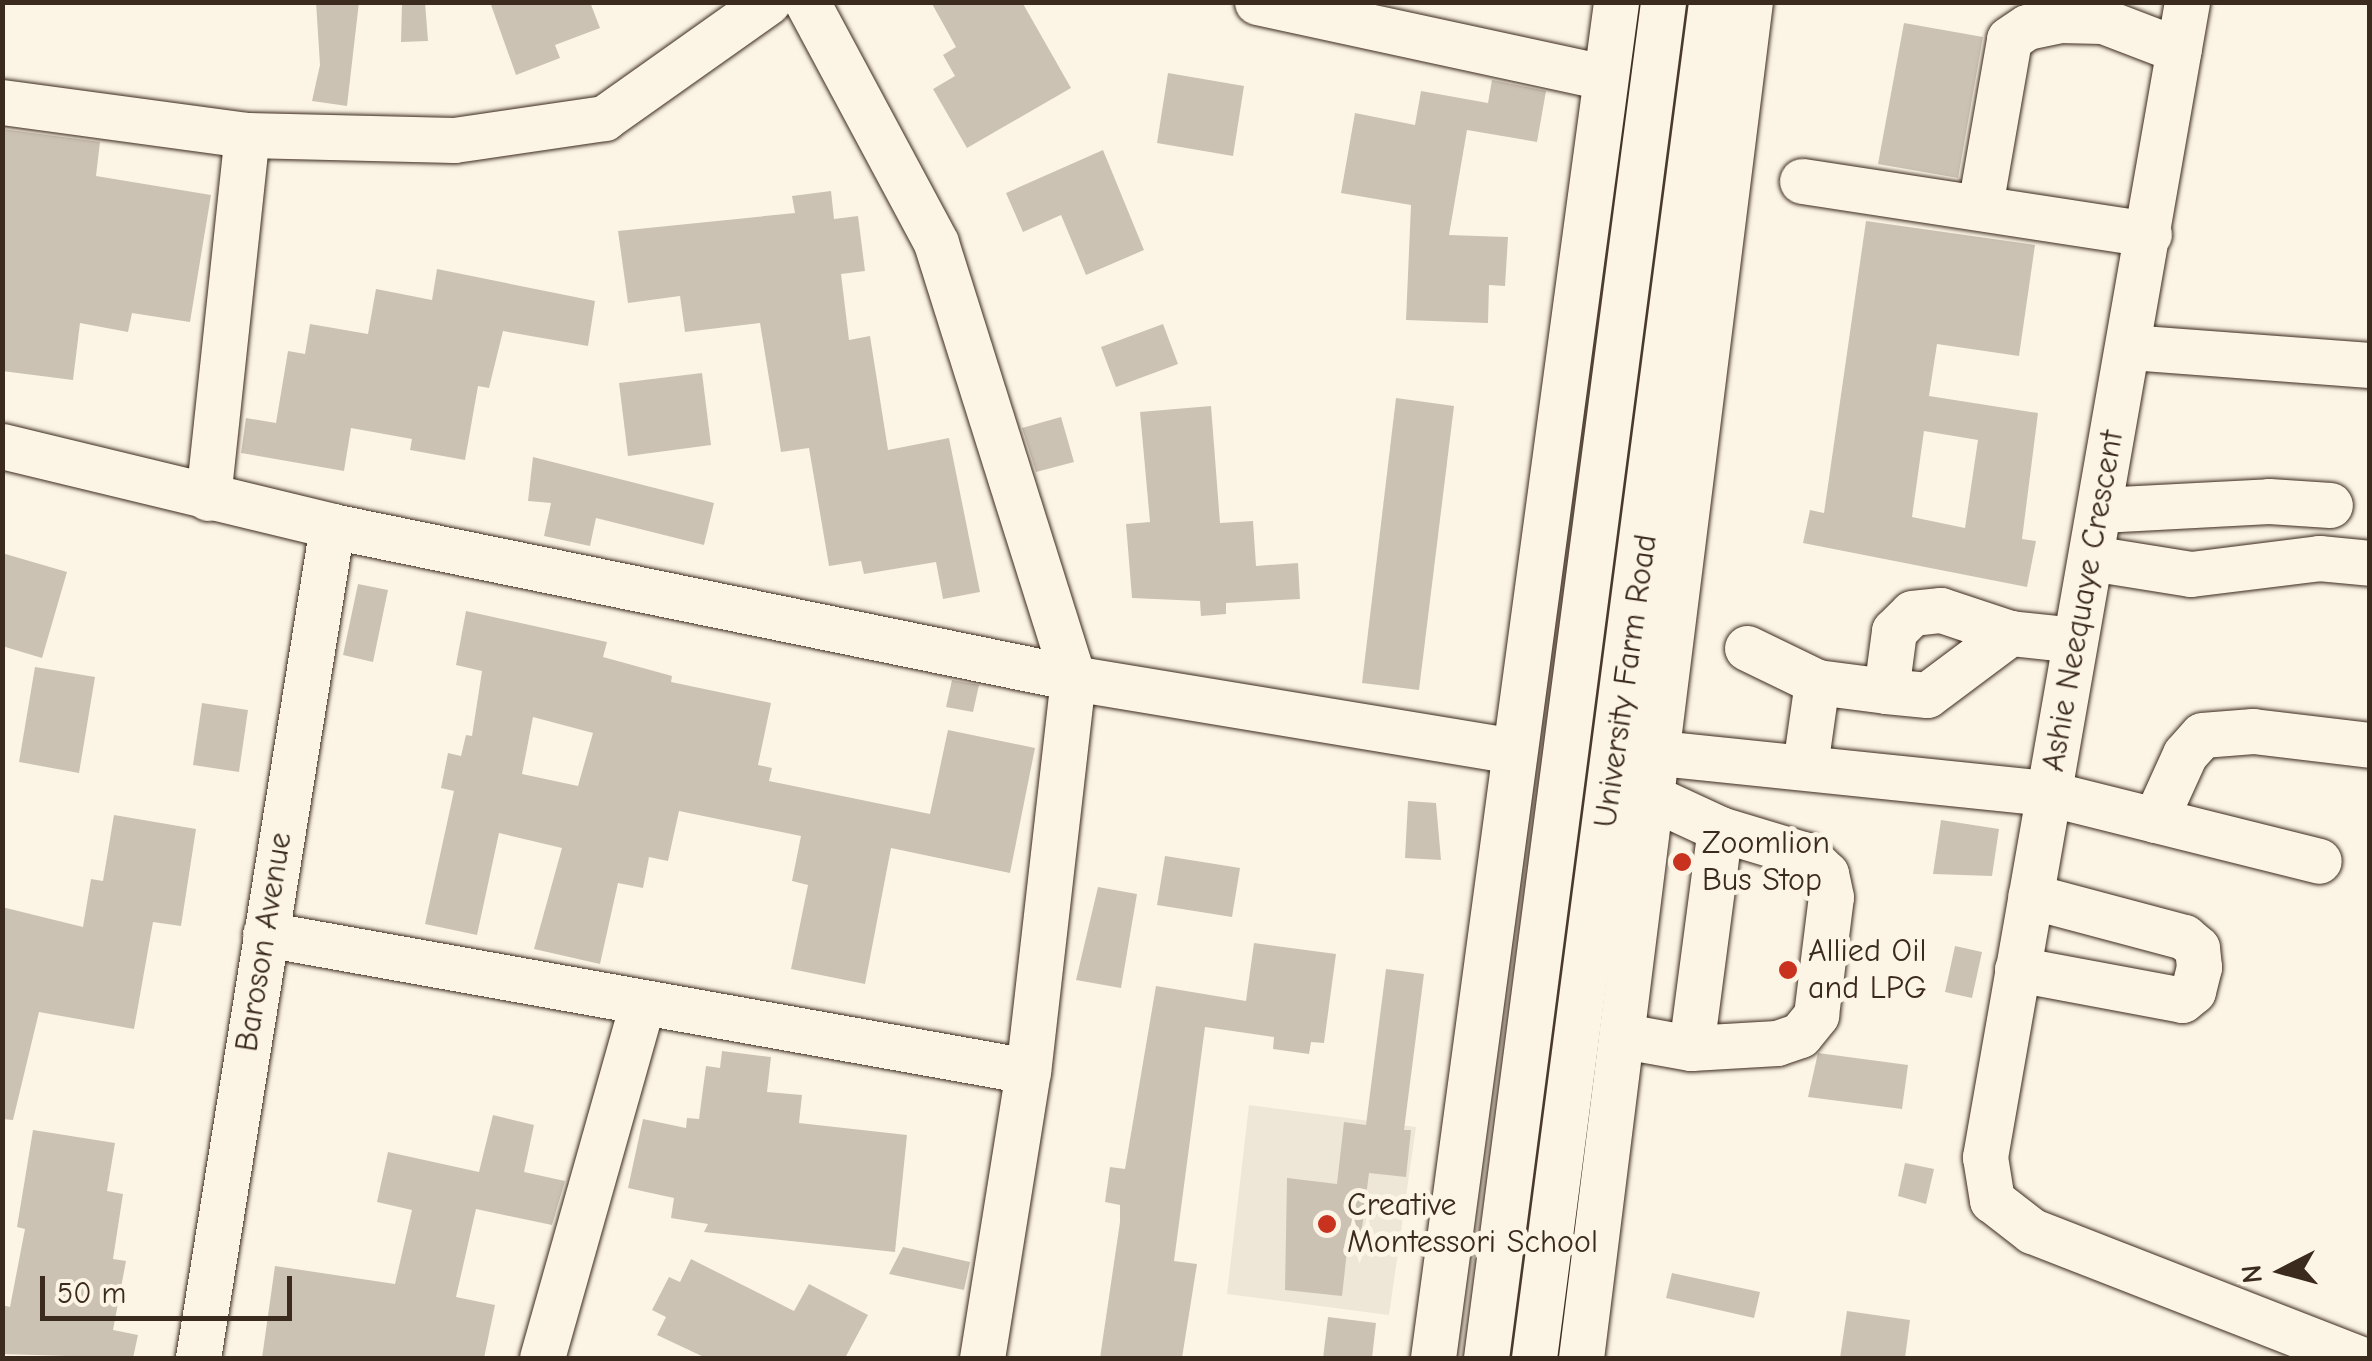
<!DOCTYPE html>
<style>
body{margin:0}
#map{position:relative;width:2372px;height:1361px;overflow:hidden;background:#fcf5e5;font-family:"Comic Neue",sans-serif}
div>[style]{position:absolute}
.built>*{inset:0;background:#eee6d6}
.building>*{inset:0;background:#ccc2b3}
.roads{filter:drop-shadow(0 0 2px #3b2a1e) drop-shadow(0 0 2px #3b2a1e)}
.minor>*{height:45px;margin:-22.5px;padding:0 22.5px;transform-origin:22.5px;border-radius:22.5px;background:#fcf5e5}
.dots>*{width:28px;height:28px;translate:-50% -50%;box-sizing:border-box;border:5px solid #fcf5e5;border-radius:50%}
span{translate:-50% -50%;white-space:nowrap;text-align:center;line-height:1.15;-webkit-text-stroke:10px #fcf5e5;paint-order:stroke}
.street-label{font-size:32px;color:#3b2a1e}
.poi-label{font-size:32px;color:#3b2a1e}
.left{translate:0 -50%;text-align:left}
.frame{position:absolute;inset:0;border:5px solid #3b2a1e;pointer-events:none}
.north{position:absolute;left:2232px;top:1221px;width:100px;height:100px;-webkit-text-stroke:8px #fcf5e5;paint-order:stroke;rotate:264deg;font-size:28px;font-weight:700;line-height:40px;text-align:center;color:#3b2a1e}
.north::after{content:'';display:block;margin:auto;width:35px;height:45px;background:#3b2a1e;clip-path:polygon(50% 0,100% 100%,50% 72%,0 100%)}
.scale{position:absolute;left:40px;top:1276px;width:252px;height:45px;box-sizing:border-box;border:5px solid #3b2a1e;border-top:0;padding-left:12px;font-size:30px;line-height:35px;white-space:nowrap;color:#3b2a1e;-webkit-text-stroke:8px #fcf5e5;paint-order:stroke}
</style>
<div id="map">
<div class="built">
<i style="clip-path:polygon(1249px 1105px,1416px 1127px,1389px 1315px,1227px 1294px)"></i>
</div>
<div class="building">
<i style="clip-path:polygon(316px 2px,359px 2px,347px 106px,312px 101px,320px 65px)"></i>
<i style="clip-path:polygon(402px 2px,425px 2px,428px 41px,401px 42px)"></i>
<i style="clip-path:polygon(490px 2px,590px 2px,600px 28px,555px 45px,560px 58px,516px 75px)"></i>
<i style="clip-path:polygon(931px 2px,1022px 2px,1071px 88px,967px 148px,933px 89px,955px 76px,943px 55px,956px 47px)"></i>
<i style="clip-path:polygon(1904px 23px,1983px 37px,1958px 178px,1878px 164px)"></i>
<i style="clip-path:polygon(1168px 73px,1244px 86px,1233px 156px,1157px 143px)"></i>
<i style="clip-path:polygon(1492px 80px,1546px 91px,1537px 142px,1467px 130px,1449px 235px,1508px 237px,1505px 286px,1489px 285px,1488px 323px,1406px 320px,1411px 205px,1341px 193px,1355px 113px,1415px 125px,1421px 91px,1488px 103px)"></i>
<i style="clip-path:polygon(2px 129px,100px 142px,96px 176px,211px 195px,190px 322px,132px 313px,128px 332px,80px 323px,73px 380px,2px 371px)"></i>
<i style="clip-path:polygon(1103px 150px,1144px 250px,1086px 275px,1061px 215px,1023px 232px,1006px 193px)"></i>
<i style="clip-path:polygon(831px 191px,834px 219px,858px 216px,865px 271px,841px 274px,849px 340px,870px 336px,888px 450px,949px 438px,980px 592px,943px 599px,936px 562px,864px 574px,861px 561px,829px 566px,809px 448px,781px 452px,760px 323px,685px 332px,680px 296px,628px 303px,618px 231px,795px 213px,792px 196px)"></i>
<i style="clip-path:polygon(evenodd,1866px 221px,2035px 245px,2019px 356px,1937px 344px,1929px 396px,2038px 413px,2022px 539px,2036px 541px,2027px 587px,1803px 543px,1810px 510px,1824px 513px,1866px 221px,1924px 431px,1978px 440px,1965px 528px,1912px 517px,1924px 431px)"></i>
<i style="clip-path:polygon(437px 269px,595px 301px,588px 346px,503px 331px,489px 388px,478px 386px,465px 460px,410px 450px,412px 439px,351px 428px,344px 471px,241px 453px,246px 418px,276px 423px,288px 351px,305px 354px,310px 324px,368px 334px,376px 289px,432px 300px)"></i>
<i style="clip-path:polygon(1163px 324px,1178px 364px,1116px 387px,1101px 347px)"></i>
<i style="clip-path:polygon(702px 373px,711px 445px,628px 456px,619px 383px)"></i>
<i style="clip-path:polygon(1396px 398px,1454px 406px,1419px 690px,1362px 683px)"></i>
<i style="clip-path:polygon(1211px 406px,1220px 523px,1253px 521px,1256px 566px,1298px 563px,1300px 599px,1226px 603px,1226px 614px,1201px 616px,1200px 601px,1132px 598px,1126px 524px,1150px 522px,1140px 412px)"></i>
<i style="clip-path:polygon(1061px 417px,1074px 462px,1036px 472px,1022px 428px)"></i>
<i style="clip-path:polygon(533px 457px,714px 503px,704px 545px,596px 518px,590px 546px,544px 536px,551px 503px,528px 501px)"></i>
<i style="clip-path:polygon(2px 553px,67px 572px,42px 658px,2px 646px)"></i>
<i style="clip-path:polygon(358px 584px,388px 590px,373px 662px,343px 655px)"></i>
<i style="clip-path:polygon(evenodd,466px 611px,607px 642px,603px 657px,672px 676px,671px 682px,771px 703px,758px 765px,772px 768px,769px 781px,930px 814px,948px 730px,1035px 748px,1010px 873px,891px 848px,865px 984px,791px 969px,808px 885px,792px 881px,801px 836px,679px 811px,668px 861px,649px 857px,643px 888px,618px 883px,600px 964px,534px 949px,562px 848px,499px 833px,477px 935px,425px 924px,454px 791px,441px 788px,448px 753px,461px 756px,466px 735px,472px 736px,482px 671px,456px 665px,466px 611px,533px 717px,593px 733px,578px 786px,522px 774px,533px 717px)"></i>
<i style="clip-path:polygon(35px 667px,95px 677px,79px 773px,19px 762px)"></i>
<i style="clip-path:polygon(952px 680px,979px 685px,973px 712px,946px 707px)"></i>
<i style="clip-path:polygon(202px 703px,248px 710px,239px 772px,193px 765px)"></i>
<i style="clip-path:polygon(1408px 801px,1436px 803px,1441px 860px,1405px 858px)"></i>
<i style="clip-path:polygon(114px 815px,196px 829px,181px 926px,153px 922px,134px 1029px,39px 1012px,13px 1120px,2px 1119px,2px 907px,83px 927px,91px 879px,103px 881px)"></i>
<i style="clip-path:polygon(1941px 820px,1999px 829px,1992px 876px,1933px 874px)"></i>
<i style="clip-path:polygon(1165px 856px,1240px 868px,1232px 917px,1157px 905px)"></i>
<i style="clip-path:polygon(1098px 887px,1137px 894px,1121px 988px,1076px 980px)"></i>
<i style="clip-path:polygon(1254px 943px,1336px 954px,1324px 1043px,1311px 1042px,1309px 1054px,1273px 1049px,1274px 1037px,1205px 1027px,1174px 1261px,1197px 1264px,1182px 1358px,1100px 1358px,1120px 1222px,1120px 1205px,1105px 1202px,1110px 1167px,1125px 1169px,1156px 986px,1246px 1001px)"></i>
<i style="clip-path:polygon(1955px 946px,1982px 952px,1972px 998px,1945px 992px)"></i>
<i style="clip-path:polygon(1386px 969px,1424px 974px,1404px 1130px,1411px 1130px,1406px 1177px,1369px 1173px,1359px 1252px,1347px 1251px,1342px 1296px,1285px 1290px,1287px 1178px,1337px 1184px,1344px 1122px,1366px 1125px)"></i>
<i style="clip-path:polygon(722px 1051px,771px 1057px,767px 1092px,802px 1095px,799px 1123px,907px 1135px,895px 1252px,704px 1232px,708px 1224px,671px 1218px,674px 1198px,628px 1188px,643px 1119px,686px 1128px,687px 1118px,699px 1119px,706px 1066px,720px 1068px)"></i>
<i style="clip-path:polygon(1818px 1053px,1908px 1065px,1902px 1109px,1808px 1097px)"></i>
<i style="clip-path:polygon(493px 1115px,534px 1125px,524px 1172px,565px 1181px,552px 1225px,476px 1209px,456px 1297px,495px 1305px,484px 1358px,262px 1358px,275px 1266px,395px 1284px,412px 1210px,377px 1202px,388px 1152px,479px 1172px)"></i>
<i style="clip-path:polygon(33px 1130px,115px 1143px,107px 1191px,123px 1194px,113px 1259px,126px 1261px,113px 1330px,138px 1335px,133px 1358px,2px 1354px,2px 1305px,10px 1307px,25px 1229px,17px 1227px)"></i>
<i style="clip-path:polygon(1905px 1163px,1934px 1169px,1926px 1204px,1898px 1196px)"></i>
<i style="clip-path:polygon(903px 1247px,970px 1262px,964px 1290px,889px 1274px)"></i>
<i style="clip-path:polygon(691px 1259px,794px 1311px,809px 1284px,868px 1315px,845px 1358px,706px 1358px,657px 1335px,666px 1317px,652px 1310px,669px 1277px,680px 1282px)"></i>
<i style="clip-path:polygon(1672px 1273px,1760px 1292px,1754px 1318px,1666px 1298px)"></i>
<i style="clip-path:polygon(1847px 1311px,1910px 1320px,1905px 1358px,1840px 1358px)"></i>
<i style="clip-path:polygon(1328px 1317px,1376px 1323px,1372px 1358px,1323px 1358px)"></i>
</div>
<div class="roads">
<div class="minor">
<i style="left:807px;top:2px;width:273px;rotate:61.8deg"></i>
<i style="left:936px;top:243px;width:456px;rotate:72.5deg"></i>
<i style="left:1073px;top:678px;width:396px;rotate:96.5deg"></i>
<i style="left:1028px;top:1071px;width:291px;rotate:99.1deg"></i>
<i style="left:1257px;top:2px;width:356px;rotate:12.2deg"></i>
<i style="left:2187px;top:2px;width:1173px;rotate:99.92deg"></i>
<i style="left:1985px;top:1157px;width:44px;rotate:80.8deg"></i>
<i style="left:1992px;top:1200px;width:51px;rotate:37.8deg"></i>
<i style="left:2032px;top:1231px;width:350px;rotate:21.3deg"></i>
<i style="left:2px;top:102px;width:247px;rotate:7.7deg"></i>
<i style="left:247px;top:135px;width:207px;rotate:1.4deg"></i>
<i style="left:454px;top:140px;width:152px;rotate:-8.3deg"></i>
<i style="left:604px;top:118px;width:201px;rotate:-35.3deg"></i>
<i style="left:1802px;top:181px;width:351px;rotate:8.7deg"></i>
<i style="left:1980px;top:206px;width:169px;rotate:-80.1deg"></i>
<i style="left:2009px;top:39px;width:22px;rotate:-34deg"></i>
<i style="left:2027px;top:27px;width:33px;rotate:-12deg"></i>
<i style="left:2059px;top:20px;width:44px;rotate:1.3deg"></i>
<i style="left:2103px;top:21px;width:81px;rotate:20.9deg"></i>
<i style="left:2130px;top:347px;width:241px;rotate:4.3deg"></i>
<i style="left:2px;top:446px;width:340px;rotate:13.6deg"></i>
<i style="left:332px;top:526px;width:756px;rotate:11.59deg"></i>
<i style="left:1073px;top:678px;width:446px;rotate:9.4deg"></i>
<i style="left:208px;top:498px;width:365px;rotate:-83.9deg"></i>
<i style="left:2100px;top:510px;width:169px;rotate:-3deg"></i>
<i style="left:2269px;top:501px;width:61px;rotate:3.8deg"></i>
<i style="left:2091px;top:558px;width:101px;rotate:9.1deg"></i>
<i style="left:2191px;top:574px;width:129px;rotate:-7.1deg"></i>
<i style="left:2319px;top:558px;width:51px;rotate:5.6deg"></i>
<i style="left:1747px;top:648px;width:78px;rotate:25.9deg"></i>
<i style="left:1817px;top:682px;width:70px;rotate:7.4deg"></i>
<i style="left:1886px;top:691px;width:61px;rotate:-82.4deg"></i>
<i style="left:1894px;top:631px;width:25px;rotate:-45deg"></i>
<i style="left:1912px;top:613px;width:29px;rotate:-6deg"></i>
<i style="left:1941px;top:610px;width:73px;rotate:18.4deg"></i>
<i style="left:2010px;top:633px;width:65px;rotate:6.1deg"></i>
<i style="left:1886px;top:691px;width:41px;rotate:5.6deg"></i>
<i style="left:1927px;top:695px;width:104px;rotate:-36.8deg"></i>
<i style="left:1659px;top:753px;width:390px;rotate:5.9deg"></i>
<i style="left:2047px;top:793px;width:280px;rotate:14deg"></i>
<i style="left:1805px;top:766px;width:85px;rotate:-81.9deg"></i>
<i style="left:2155px;top:820px;width:72px;rotate:-65.6deg"></i>
<i style="left:2185px;top:754px;width:25px;rotate:-48deg"></i>
<i style="left:2202px;top:735px;width:51px;rotate:-4.5deg"></i>
<i style="left:2253px;top:731px;width:118px;rotate:6.8deg"></i>
<i style="left:265px;top:934px;width:775px;rotate:10.18deg"></i>
<i style="left:2017px;top:969px;width:168px;rotate:10.6deg"></i>
<i style="left:2182px;top:1000px;width:14px;rotate:-39deg"></i>
<i style="left:2193px;top:991px;width:25px;rotate:-76deg"></i>
<i style="left:2199px;top:967px;width:19px;rotate:-96deg"></i>
<i style="left:2197px;top:948px;width:17px;rotate:-140deg"></i>
<i style="left:2184px;top:937px;width:159px;rotate:-165.1deg"></i>
<i style="left:1624px;top:1036px;width:68px;rotate:10.2deg"></i>
<i style="left:1691px;top:1048px;width:86px;rotate:-3.3deg"></i>
<i style="left:1777px;top:1043px;width:24px;rotate:-19deg"></i>
<i style="left:1800px;top:1035px;width:26px;rotate:-51deg"></i>
<i style="left:1816px;top:1015px;width:119px;rotate:-82.8deg"></i>
<i style="left:1831px;top:897px;width:24px;rotate:-102deg"></i>
<i style="left:1826px;top:874px;width:28px;rotate:-136deg"></i>
<i style="left:1806px;top:855px;width:90px;rotate:-163.2deg"></i>
<i style="left:1720px;top:829px;width:72px;rotate:-155.2deg"></i>
<i style="left:1691px;top:1048px;width:221px;rotate:-82.5deg"></i>
<i style="left:198px;top:1358px;width:843px;rotate:-80.85deg"></i>
<i style="left:542px;top:1358px;width:367px;rotate:-74.2deg"></i>
<i style="left:1433px;top:1358px;width:1368px;rotate:-82.31deg"></i>
<i style="left:1486px;top:1358px;width:1368px;rotate:-82.56deg"></i>
<i style="left:1534px;top:1358px;width:1368px;rotate:-82.56deg"></i>
<i style="left:1581px;top:1358px;width:1366px;rotate:-82.9deg"></i>
</div>
</div>
<div class="dots">
<i style="left:1682px;top:862px;background:#c8321e"></i>
<i style="left:1788px;top:970px;background:#c8321e"></i>
<i style="left:1327px;top:1224px;background:#c8321e"></i>
</div>
<div class="street-label">
<span style="left:2083px;top:601px;rotate:-80deg">Ashie Neequaye Crescent</span>
<span style="left:1626px;top:681px;rotate:-82deg">University Farm Road</span>
<span style="left:264px;top:942px;rotate:-81deg">Baroson Avenue</span>
</div>
<div class="poi-label">
<span class="left" style="left:1702px;top:862px">Zoomlion<br>Bus Stop</span>
<span class="left" style="left:1808px;top:970px">Allied Oil<br>and LPG</span>
<span class="left" style="left:1347px;top:1224px">Creative<br>Montessori School</span>
</div>
<div class="frame"></div>
<div class="north">N</div>
<div class="scale">50 m</div>
</div>
